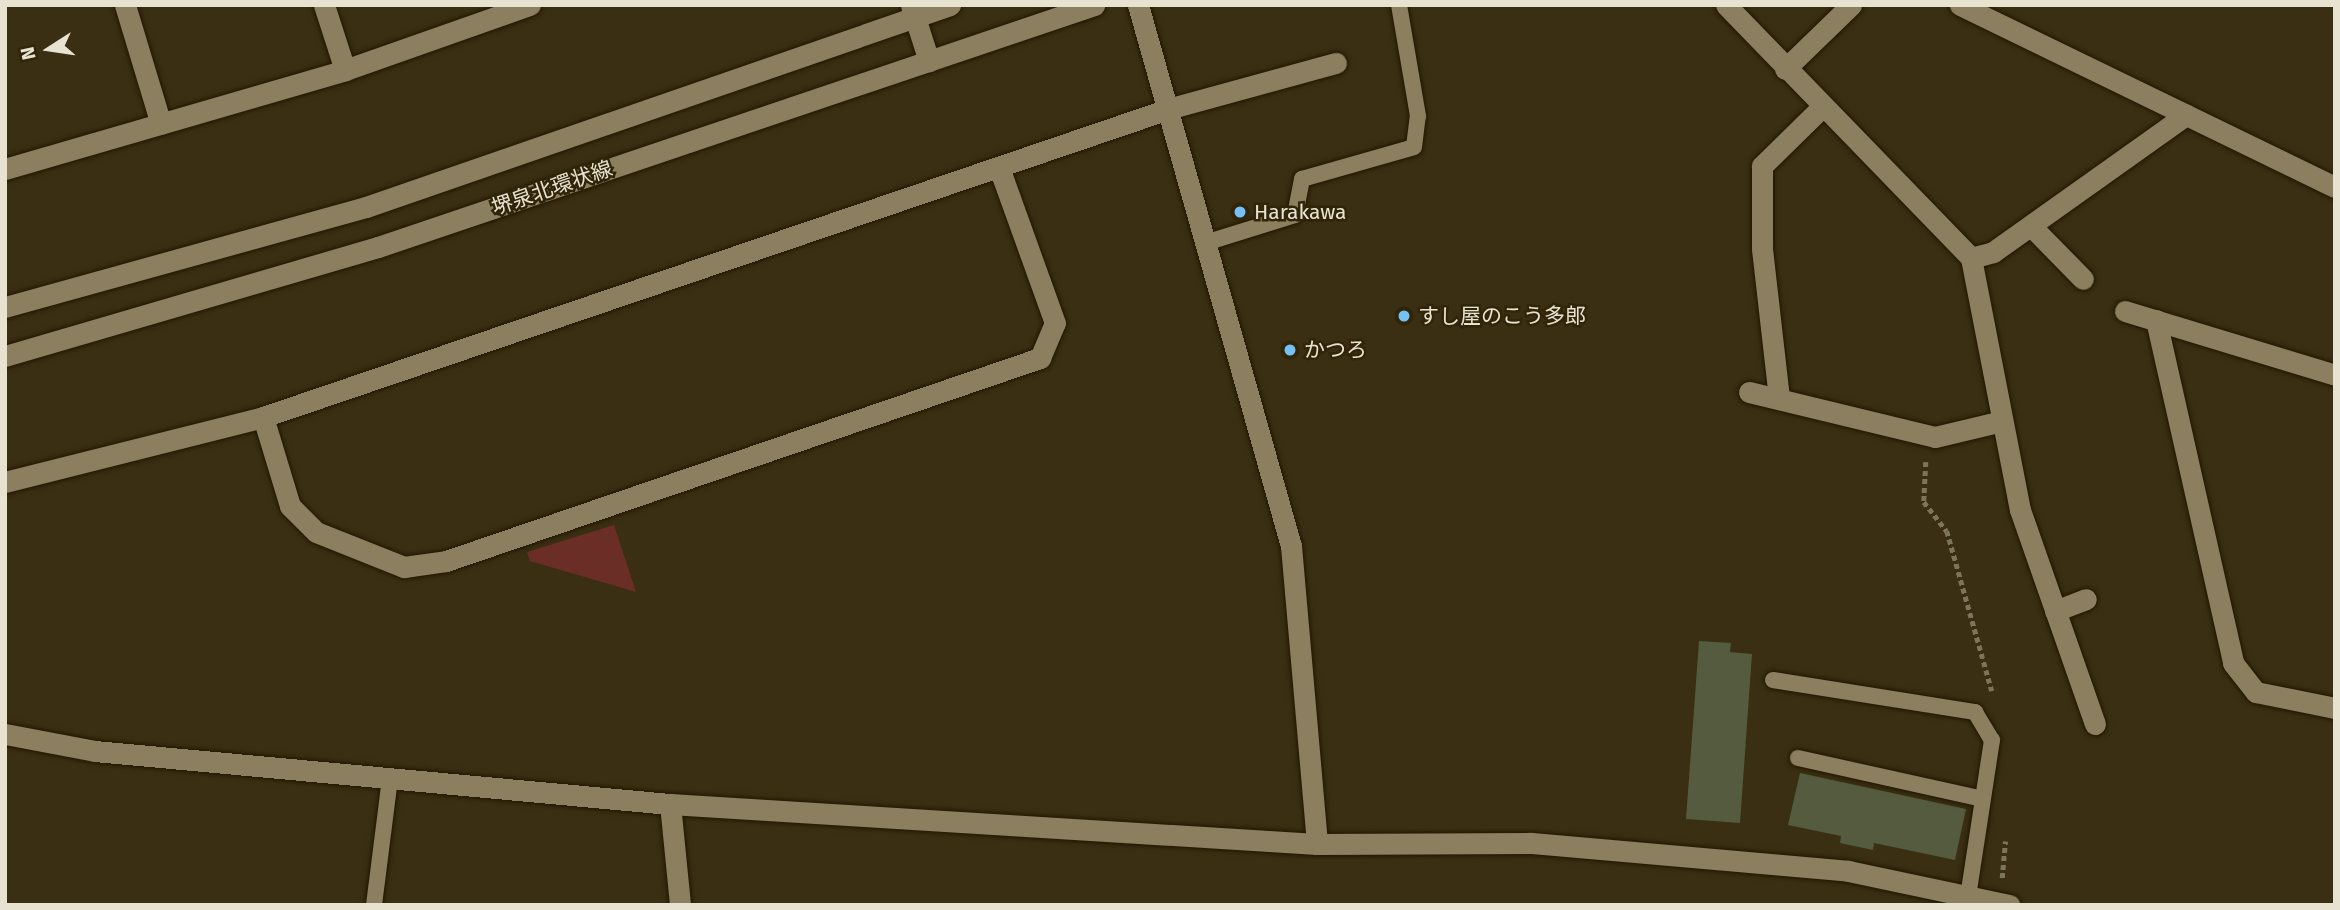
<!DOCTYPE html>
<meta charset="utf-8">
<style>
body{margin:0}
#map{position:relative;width:2340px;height:910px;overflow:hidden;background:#3a2f12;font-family:"Fira Sans","Noto Sans JP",sans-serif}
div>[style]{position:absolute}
.green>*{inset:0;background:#6a2e27}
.building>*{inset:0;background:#545b3e}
.path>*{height:4.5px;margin-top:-2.25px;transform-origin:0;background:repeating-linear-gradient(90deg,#7d745c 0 5px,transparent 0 8.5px)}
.roads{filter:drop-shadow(0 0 2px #211700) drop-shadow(0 0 2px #211700)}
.lane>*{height:16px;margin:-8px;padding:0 8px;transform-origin:8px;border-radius:8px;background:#8b7f60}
.street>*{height:21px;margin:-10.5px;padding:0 10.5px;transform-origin:10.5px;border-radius:10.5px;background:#8b7f60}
.secondary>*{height:21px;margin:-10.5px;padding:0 10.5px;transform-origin:10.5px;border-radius:10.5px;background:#8b7f60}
.dots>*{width:19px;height:19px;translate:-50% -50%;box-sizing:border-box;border:4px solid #302508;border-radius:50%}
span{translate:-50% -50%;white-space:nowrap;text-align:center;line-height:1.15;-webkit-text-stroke:5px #302508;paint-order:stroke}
.street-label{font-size:21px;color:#e8e2d1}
.poi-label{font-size:21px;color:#e8e2d1}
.left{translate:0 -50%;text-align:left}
.frame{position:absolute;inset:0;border:7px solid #e8e2d1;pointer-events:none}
.north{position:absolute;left:14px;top:14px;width:70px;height:70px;-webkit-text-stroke:5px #302508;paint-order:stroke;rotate:258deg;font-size:19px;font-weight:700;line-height:28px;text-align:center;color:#e8e2d1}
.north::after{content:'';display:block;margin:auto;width:24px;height:32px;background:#e8e2d1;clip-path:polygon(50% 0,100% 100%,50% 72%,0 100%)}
</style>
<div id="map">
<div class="green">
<i style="clip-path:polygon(614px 525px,636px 592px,530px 561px,527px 552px)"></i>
</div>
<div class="building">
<i style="clip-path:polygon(1699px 641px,1731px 643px,1730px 652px,1752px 654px,1740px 823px,1686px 819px)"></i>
<i style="clip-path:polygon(1800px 773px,1966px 809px,1955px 860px,1874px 843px,1873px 850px,1840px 843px,1841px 836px,1788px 825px)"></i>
</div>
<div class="path">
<i style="left:1926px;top:462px;width:40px;rotate:92.9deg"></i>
<i style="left:1924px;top:502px;width:37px;rotate:52deg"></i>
<i style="left:1947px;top:531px;width:166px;rotate:74.3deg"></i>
<i style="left:2002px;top:878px;width:37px;rotate:-85deg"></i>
</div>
<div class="roads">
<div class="lane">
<i style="left:1205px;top:243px;width:94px;rotate:-17.3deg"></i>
<i style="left:1295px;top:215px;width:37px;rotate:-79deg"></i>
<i style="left:1302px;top:179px;width:116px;rotate:-15.9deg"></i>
<i style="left:1414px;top:147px;width:31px;rotate:-83deg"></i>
<i style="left:1418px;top:116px;width:113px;rotate:-99.7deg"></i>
<i style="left:1773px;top:680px;width:205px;rotate:9deg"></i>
<i style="left:1975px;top:712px;width:33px;rotate:59deg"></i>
<i style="left:1992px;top:740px;width:158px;rotate:98.7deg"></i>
<i style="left:1798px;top:758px;width:189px;rotate:12.5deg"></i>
<i style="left:374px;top:905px;width:128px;rotate:-82.8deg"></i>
</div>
<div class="street">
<i style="left:125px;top:5px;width:124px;rotate:73.2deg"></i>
<i style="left:324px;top:5px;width:68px;rotate:72.1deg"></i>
<i style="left:911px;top:5px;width:59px;rotate:72.2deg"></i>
<i style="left:1138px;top:5px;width:562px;rotate:74.21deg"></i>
<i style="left:1291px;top:546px;width:299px;rotate:85deg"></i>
<i style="left:1726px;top:5px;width:352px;rotate:45.9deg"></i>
<i style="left:1960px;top:5px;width:417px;rotate:25.9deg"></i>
<i style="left:1785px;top:69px;width:92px;rotate:-44.1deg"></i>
<i style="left:5px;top:169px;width:354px;rotate:-16.2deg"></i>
<i style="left:345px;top:70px;width:196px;rotate:-19.4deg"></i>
<i style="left:2031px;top:226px;width:74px;rotate:45.5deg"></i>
<i style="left:2125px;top:311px;width:220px;rotate:16.9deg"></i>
<i style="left:2156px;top:320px;width:352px;rotate:77.3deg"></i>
<i style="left:2233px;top:663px;width:37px;rotate:52deg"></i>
<i style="left:2256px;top:692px;width:81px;rotate:11.4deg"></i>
<i style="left:1749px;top:392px;width:191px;rotate:13.6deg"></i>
<i style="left:1935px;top:437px;width:69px;rotate:-13.4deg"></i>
<i style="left:1779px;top:398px;width:150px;rotate:-96.5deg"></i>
<i style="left:1762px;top:249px;width:83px;rotate:-90deg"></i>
<i style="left:1762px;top:166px;width:84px;rotate:-44.5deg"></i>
<i style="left:263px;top:417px;width:93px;rotate:73.1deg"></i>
<i style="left:290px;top:506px;width:37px;rotate:45deg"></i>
<i style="left:316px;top:532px;width:95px;rotate:21.7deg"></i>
<i style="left:404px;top:567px;width:42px;rotate:-8.1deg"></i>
<i style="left:446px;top:561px;width:628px;rotate:-18.87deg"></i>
<i style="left:1040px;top:358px;width:38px;rotate:-67deg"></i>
<i style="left:1055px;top:323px;width:163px;rotate:-109.8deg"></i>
<i style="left:5px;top:482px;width:266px;rotate:-14.1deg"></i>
<i style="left:263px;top:417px;width:959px;rotate:-18.79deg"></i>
<i style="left:1171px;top:108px;width:171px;rotate:-15.3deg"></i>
<i style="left:2055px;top:611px;width:33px;rotate:-21deg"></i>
<i style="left:2095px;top:724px;width:227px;rotate:-109.3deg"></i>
<i style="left:2020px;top:510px;width:257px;rotate:-101deg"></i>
<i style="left:1971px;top:258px;width:23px;rotate:-15deg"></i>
<i style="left:1993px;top:252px;width:237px;rotate:-35.4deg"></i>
<i style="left:5px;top:734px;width:92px;rotate:10.7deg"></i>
<i style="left:95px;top:751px;width:577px;rotate:5.27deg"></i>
<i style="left:670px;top:804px;width:648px;rotate:3.54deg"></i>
<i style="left:1317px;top:844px;width:214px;rotate:-0.3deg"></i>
<i style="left:1531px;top:843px;width:318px;rotate:5deg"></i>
<i style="left:1848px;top:871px;width:165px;rotate:11.9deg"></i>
<i style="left:670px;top:804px;width:101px;rotate:84.3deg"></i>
</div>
<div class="secondary">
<i style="left:5px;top:307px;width:375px;rotate:-15.5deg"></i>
<i style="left:366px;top:207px;width:618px;rotate:-19.08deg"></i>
<i style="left:5px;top:356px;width:389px;rotate:-16.3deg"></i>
<i style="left:378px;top:247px;width:756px;rotate:-18.67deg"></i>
</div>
</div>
<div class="dots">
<i style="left:1240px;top:212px;background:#75c0f6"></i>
<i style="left:1404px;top:316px;background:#75c0f6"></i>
<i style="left:1290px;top:350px;background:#75c0f6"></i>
</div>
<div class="street-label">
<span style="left:552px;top:188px;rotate:-19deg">堺泉北環状線</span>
</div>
<div class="poi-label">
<span class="left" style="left:1254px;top:212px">Harakawa</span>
<span class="left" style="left:1418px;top:316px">すし屋のこう多郎</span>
<span class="left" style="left:1304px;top:350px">かつろ</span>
</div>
<div class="frame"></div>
<div class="north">N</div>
</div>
